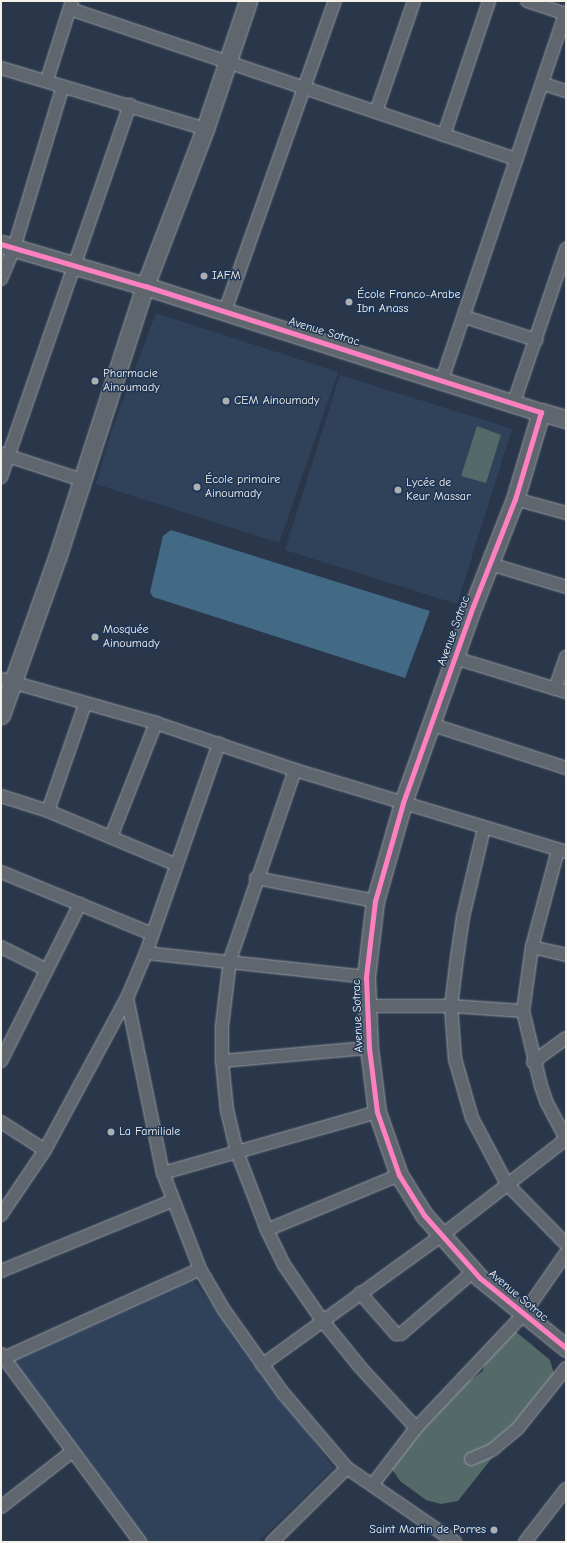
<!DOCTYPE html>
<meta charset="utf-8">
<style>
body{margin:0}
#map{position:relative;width:567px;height:1543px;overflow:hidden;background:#2a374a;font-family:"Comic Neue",sans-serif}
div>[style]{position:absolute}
.built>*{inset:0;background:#30425a}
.green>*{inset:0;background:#546a69}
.water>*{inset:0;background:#426a85}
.roads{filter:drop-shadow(0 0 1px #979ca3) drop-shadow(0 0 1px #979ca3)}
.street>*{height:12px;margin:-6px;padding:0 6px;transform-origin:6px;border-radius:6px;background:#60666e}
.secondary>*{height:17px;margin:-8.5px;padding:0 8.5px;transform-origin:8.5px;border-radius:8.5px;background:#60666e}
.cycleway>*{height:5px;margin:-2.5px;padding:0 2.5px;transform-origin:2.5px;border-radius:2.5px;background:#ff80c0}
.dots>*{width:11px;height:11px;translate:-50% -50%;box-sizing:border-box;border:2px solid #1d3557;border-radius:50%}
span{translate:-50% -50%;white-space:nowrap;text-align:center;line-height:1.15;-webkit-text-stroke:3px #1d3557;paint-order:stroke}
.poi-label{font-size:12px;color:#f4f1e8}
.left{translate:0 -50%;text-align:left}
.right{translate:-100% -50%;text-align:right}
.street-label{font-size:12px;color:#f4f1e8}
.frame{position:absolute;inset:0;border:2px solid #f4f1e8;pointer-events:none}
</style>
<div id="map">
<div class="built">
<i style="clip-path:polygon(156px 313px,338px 372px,279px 543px,96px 484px,112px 430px)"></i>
<i style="clip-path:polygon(340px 375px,512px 429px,457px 604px,285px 550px)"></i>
<i style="clip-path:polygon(191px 1277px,334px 1468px,258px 1542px,145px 1542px,12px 1361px)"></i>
</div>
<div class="green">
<i style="clip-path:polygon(477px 426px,501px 435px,486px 483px,461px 476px)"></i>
<i style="clip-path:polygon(509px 1326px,550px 1360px,554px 1374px,551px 1383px,458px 1501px,441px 1504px,426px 1500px,400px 1481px,389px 1465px,462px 1380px,471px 1380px,483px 1371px,485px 1363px,480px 1351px)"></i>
</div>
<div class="water">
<i style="clip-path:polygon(171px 530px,430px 611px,405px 678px,153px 597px,150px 592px,163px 536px)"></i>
</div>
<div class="roads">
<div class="street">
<i style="left:527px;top:1px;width:41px;rotate:18.4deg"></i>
<i style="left:70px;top:9px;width:471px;rotate:18.6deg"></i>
<i style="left:1px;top:68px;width:213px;rotate:16.6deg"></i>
<i style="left:47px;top:80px;width:83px;rotate:-72.4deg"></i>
<i style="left:544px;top:84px;width:23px;rotate:18deg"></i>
<i style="left:376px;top:112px;width:117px;rotate:-71.1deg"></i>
<i style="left:444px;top:135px;width:141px;rotate:-71.4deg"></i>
<i style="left:1px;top:279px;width:34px;rotate:-67deg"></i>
<i style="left:14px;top:248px;width:169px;rotate:-73.2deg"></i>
<i style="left:225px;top:311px;width:329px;rotate:-70.5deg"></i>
<i style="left:465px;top:317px;width:75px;rotate:17.9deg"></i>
<i style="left:442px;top:380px;width:388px;rotate:-71.4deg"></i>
<i style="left:514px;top:402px;width:162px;rotate:-71.2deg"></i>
<i style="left:2px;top:454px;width:84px;rotate:18deg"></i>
<i style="left:1px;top:477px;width:394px;rotate:-70.9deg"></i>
<i style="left:515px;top:499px;width:53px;rotate:15.4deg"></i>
<i style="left:490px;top:564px;width:79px;rotate:16.8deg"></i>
<i style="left:455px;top:658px;width:116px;rotate:17deg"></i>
<i style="left:1px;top:679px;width:161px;rotate:15.8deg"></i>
<i style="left:156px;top:723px;width:147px;rotate:18.7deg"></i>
<i style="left:295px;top:770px;width:283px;rotate:16.8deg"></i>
<i style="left:555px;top:689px;width:34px;rotate:-71deg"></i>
<i style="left:430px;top:724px;width:143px;rotate:17.9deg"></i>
<i style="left:295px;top:770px;width:201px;rotate:108.9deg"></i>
<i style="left:230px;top:960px;width:66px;rotate:96.9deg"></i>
<i style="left:222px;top:1026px;width:35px;rotate:90deg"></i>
<i style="left:222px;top:1061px;width:49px;rotate:84.2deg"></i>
<i style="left:227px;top:1110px;width:43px;rotate:76.6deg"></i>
<i style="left:237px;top:1152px;width:84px;rotate:69deg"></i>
<i style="left:267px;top:1230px;width:39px;rotate:64deg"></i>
<i style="left:284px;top:1265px;width:67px;rotate:55.4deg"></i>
<i style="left:322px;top:1320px;width:60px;rotate:51deg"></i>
<i style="left:360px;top:1367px;width:83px;rotate:47.4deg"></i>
<i style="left:416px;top:1428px;width:71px;rotate:127.5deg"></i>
<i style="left:1px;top:796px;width:49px;rotate:17.7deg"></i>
<i style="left:48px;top:811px;width:138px;rotate:22.7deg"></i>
<i style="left:48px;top:811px;width:113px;rotate:-70.9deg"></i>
<i style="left:484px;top:828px;width:91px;rotate:103.3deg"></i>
<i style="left:463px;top:917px;width:41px;rotate:98.3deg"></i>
<i style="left:457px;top:958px;width:48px;rotate:97.1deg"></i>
<i style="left:451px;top:1006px;width:53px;rotate:85.7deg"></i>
<i style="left:455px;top:1059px;width:61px;rotate:73.9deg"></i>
<i style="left:472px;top:1118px;width:75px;rotate:62.1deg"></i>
<i style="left:507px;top:1184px;width:84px;rotate:45.5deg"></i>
<i style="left:111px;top:837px;width:123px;rotate:-68.5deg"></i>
<i style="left:558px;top:850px;width:100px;rotate:105deg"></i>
<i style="left:532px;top:947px;width:65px;rotate:98deg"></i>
<i style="left:523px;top:1011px;width:77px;rotate:76.5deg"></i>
<i style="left:541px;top:1086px;width:18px;rotate:71deg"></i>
<i style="left:547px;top:1103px;width:40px;rotate:62deg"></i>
<i style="left:1px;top:872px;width:163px;rotate:22.3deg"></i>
<i style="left:256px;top:878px;width:121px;rotate:10.9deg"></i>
<i style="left:1px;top:947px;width:51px;rotate:26.6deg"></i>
<i style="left:532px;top:947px;width:35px;rotate:13deg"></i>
<i style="left:146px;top:953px;width:221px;rotate:6.2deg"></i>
<i style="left:127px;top:998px;width:179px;rotate:78.4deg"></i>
<i style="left:163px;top:1173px;width:103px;rotate:68.9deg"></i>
<i style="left:200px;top:1269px;width:48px;rotate:59.7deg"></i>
<i style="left:224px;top:1310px;width:102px;rotate:54.6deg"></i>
<i style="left:283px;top:1393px;width:99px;rotate:49.5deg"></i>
<i style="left:347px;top:1468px;width:131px;rotate:34.4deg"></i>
<i style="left:368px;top:1006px;width:83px"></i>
<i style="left:451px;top:1006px;width:72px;rotate:4deg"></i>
<i style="left:1px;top:1061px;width:176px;rotate:-63.3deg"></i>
<i style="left:222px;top:1061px;width:148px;rotate:-5.1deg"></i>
<i style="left:533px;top:1062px;width:41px;rotate:-36deg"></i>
<i style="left:1px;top:1122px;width:52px;rotate:32.5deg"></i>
<i style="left:163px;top:1173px;width:223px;rotate:-15.9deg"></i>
<i style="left:1px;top:1215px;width:78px;rotate:-55.9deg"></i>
<i style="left:45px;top:1150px;width:173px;rotate:-61.7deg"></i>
<i style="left:127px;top:998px;width:49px;rotate:-67.1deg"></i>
<i style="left:146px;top:953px;width:222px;rotate:-70.8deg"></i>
<i style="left:267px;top:1230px;width:143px;rotate:-22.6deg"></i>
<i style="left:1px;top:1271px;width:185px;rotate:-22.3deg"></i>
<i style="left:360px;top:1293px;width:55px;rotate:48.7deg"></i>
<i style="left:396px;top:1334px;width:5px"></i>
<i style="left:401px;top:1334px;width:96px;rotate:-40.8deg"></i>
<i style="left:1px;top:1354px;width:234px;rotate:53.5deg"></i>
<i style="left:4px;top:1358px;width:215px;rotate:-24.4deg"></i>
<i style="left:262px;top:1365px;width:221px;rotate:-35.8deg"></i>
<i style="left:441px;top:1236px;width:158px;rotate:-37.8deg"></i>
<i style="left:416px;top:1428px;width:156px;rotate:-46.6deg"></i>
<i style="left:523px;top:1315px;width:75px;rotate:-55.3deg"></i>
<i style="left:471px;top:1459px;width:23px;rotate:-23deg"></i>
<i style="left:492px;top:1450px;width:34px;rotate:-40deg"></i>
<i style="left:518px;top:1428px;width:77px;rotate:-51.3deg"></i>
<i style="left:1px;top:1507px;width:91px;rotate:-37.9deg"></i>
<i style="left:272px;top:1542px;width:105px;rotate:-44.6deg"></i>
<i style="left:525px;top:1542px;width:67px;rotate:-52.3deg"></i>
</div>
<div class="secondary">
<i style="left:1px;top:244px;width:150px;rotate:16.3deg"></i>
<i style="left:145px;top:286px;width:416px;rotate:17.7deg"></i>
<i style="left:541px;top:412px;width:91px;rotate:106.6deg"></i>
<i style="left:515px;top:499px;width:115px;rotate:111.4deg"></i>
<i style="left:473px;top:606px;width:209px;rotate:109.6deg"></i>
<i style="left:403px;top:803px;width:102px;rotate:105.9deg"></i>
<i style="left:375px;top:901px;width:77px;rotate:96.8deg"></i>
<i style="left:366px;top:977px;width:71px;rotate:87.6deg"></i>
<i style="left:369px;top:1048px;width:64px;rotate:82.9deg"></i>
<i style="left:377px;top:1112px;width:67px;rotate:70.8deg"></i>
<i style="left:399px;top:1175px;width:47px;rotate:58deg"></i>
<i style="left:424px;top:1215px;width:84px;rotate:48.4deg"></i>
<i style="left:480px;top:1278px;width:111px;rotate:39.1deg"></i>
<i style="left:541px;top:412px;width:26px;rotate:16deg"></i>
<i style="left:1px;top:715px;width:167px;rotate:-70.4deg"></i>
<i style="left:57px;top:558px;width:286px;rotate:-72.1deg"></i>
<i style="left:145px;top:286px;width:168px;rotate:-69.1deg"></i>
<i style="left:205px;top:129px;width:135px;rotate:-71.4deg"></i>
</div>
</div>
<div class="cycleway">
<i style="left:1px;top:244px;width:150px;rotate:16.3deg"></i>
<i style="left:145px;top:286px;width:416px;rotate:17.7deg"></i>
<i style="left:541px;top:412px;width:91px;rotate:106.6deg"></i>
<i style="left:515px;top:499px;width:115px;rotate:111.4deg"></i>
<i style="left:473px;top:606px;width:209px;rotate:109.6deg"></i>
<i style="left:403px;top:803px;width:102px;rotate:105.9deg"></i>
<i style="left:375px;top:901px;width:77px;rotate:96.8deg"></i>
<i style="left:366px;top:977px;width:71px;rotate:87.6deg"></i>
<i style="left:369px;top:1048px;width:64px;rotate:82.9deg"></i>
<i style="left:377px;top:1112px;width:67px;rotate:70.8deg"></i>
<i style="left:399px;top:1175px;width:47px;rotate:58deg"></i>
<i style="left:424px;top:1215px;width:84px;rotate:48.4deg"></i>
<i style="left:480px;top:1278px;width:111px;rotate:39.1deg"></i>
</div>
<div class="dots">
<i style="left:204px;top:276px;background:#adb0b1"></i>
<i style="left:349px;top:302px;background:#adb0b1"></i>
<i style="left:95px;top:381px;background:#adb0b1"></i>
<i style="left:226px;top:401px;background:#adb0b1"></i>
<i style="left:197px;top:487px;background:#adb0b1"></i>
<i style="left:398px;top:490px;background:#adb0b1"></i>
<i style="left:95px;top:637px;background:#adb0b1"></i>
<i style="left:111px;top:1132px;background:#adb0b1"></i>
<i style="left:494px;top:1530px;background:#adb0b1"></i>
</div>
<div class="poi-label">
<span class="left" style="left:212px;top:276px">IAFM</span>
<span class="left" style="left:357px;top:302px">École Franco-Arabe<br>Ibn Anass</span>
<span class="left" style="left:103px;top:381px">Pharmacie<br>Ainoumady</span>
<span class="left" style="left:234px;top:401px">CEM Ainoumady</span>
<span class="left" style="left:205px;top:487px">École primaire<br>Ainoumady</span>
<span class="left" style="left:406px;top:490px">Lycée de<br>Keur Massar</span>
<span class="left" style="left:103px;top:637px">Mosquée<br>Ainoumady</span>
<span class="left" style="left:119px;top:1132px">La Familiale</span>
<span class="right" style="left:486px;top:1530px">Saint Martin de Porres</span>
</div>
<div class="street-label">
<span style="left:324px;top:332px;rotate:17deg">Avenue Sotrac</span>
<span style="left:454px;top:631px;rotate:-70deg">Avenue Sotrac</span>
<span style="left:358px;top:1016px;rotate:-92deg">Avenue Sotrac</span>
<span style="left:518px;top:1296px;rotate:40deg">Avenue Sotrac</span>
</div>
<div class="frame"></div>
</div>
